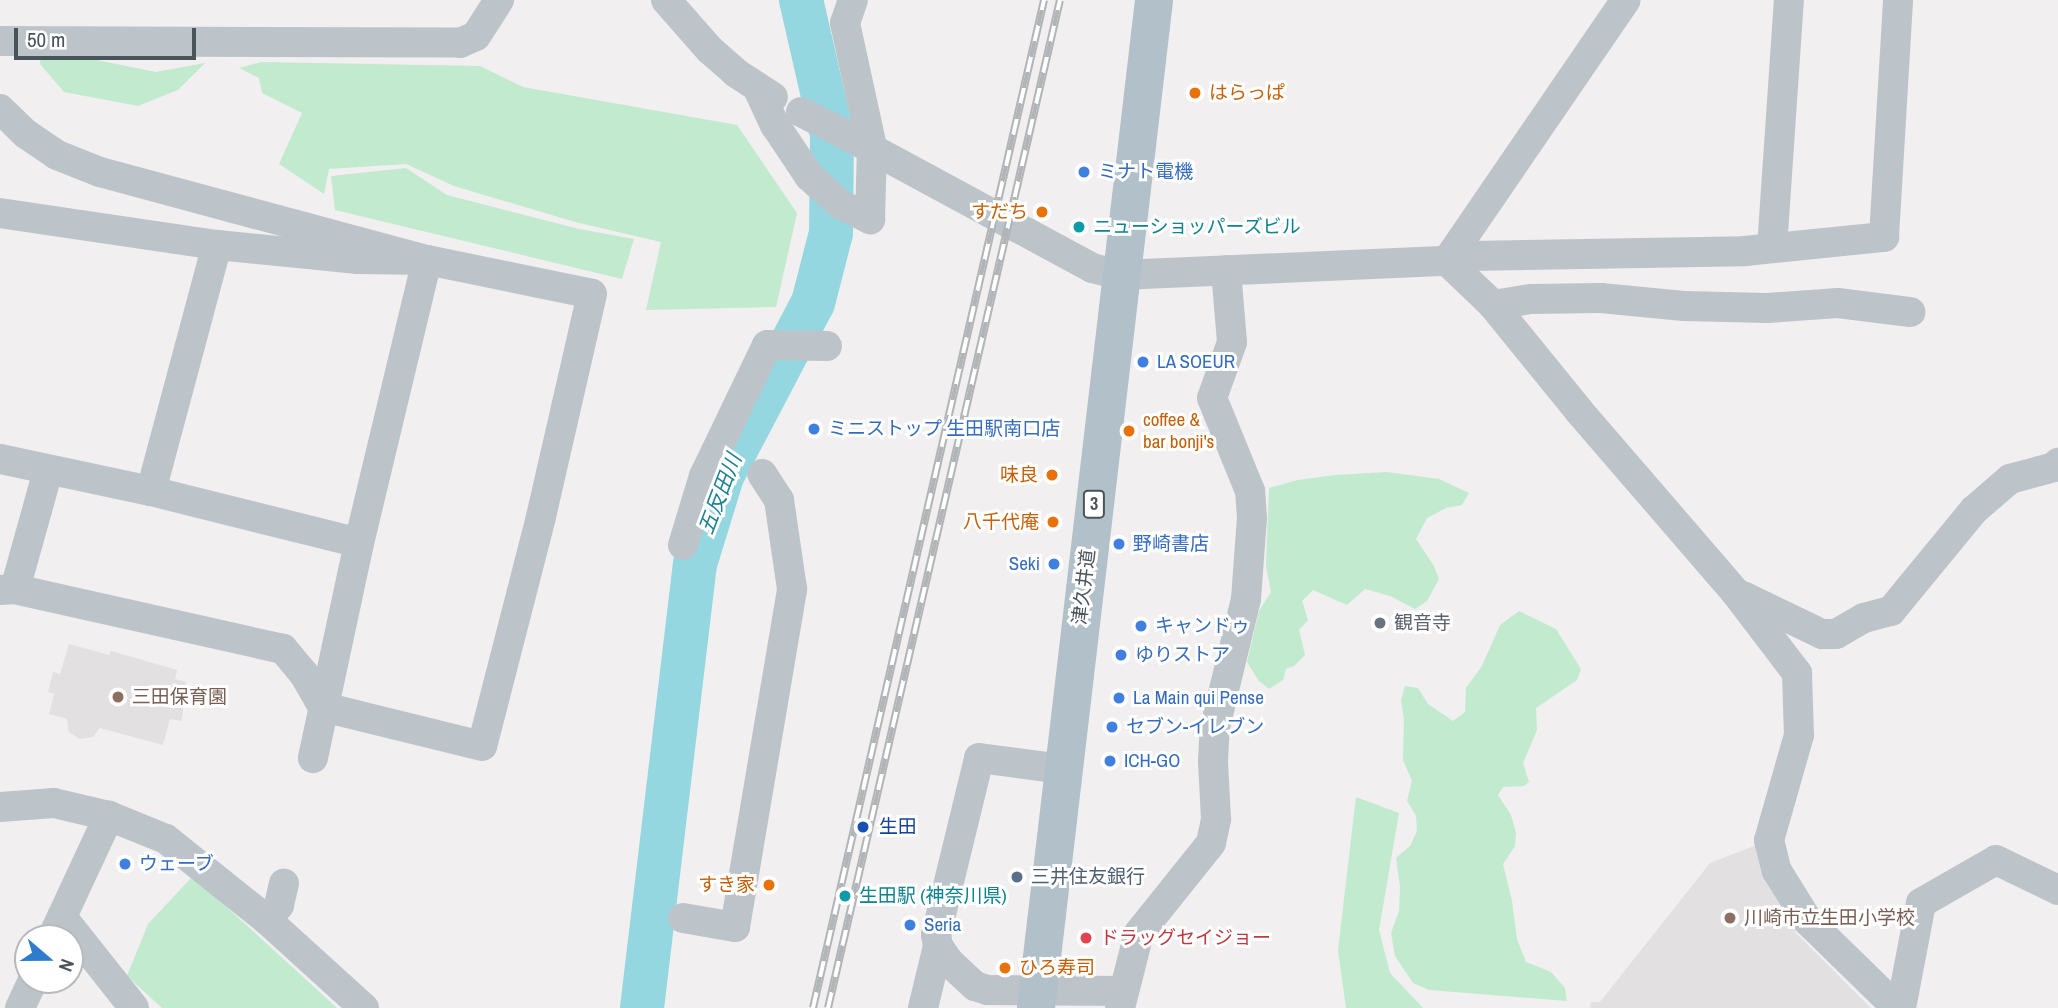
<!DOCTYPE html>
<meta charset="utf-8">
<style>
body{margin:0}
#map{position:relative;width:2058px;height:1008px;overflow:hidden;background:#f1efef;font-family:"Archivo Narrow","Noto Sans JP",sans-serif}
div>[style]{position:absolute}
.education>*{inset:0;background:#e2e0e0}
.green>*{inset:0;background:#c2eacf}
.river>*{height:44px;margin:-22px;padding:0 22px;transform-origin:22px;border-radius:22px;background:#94d7e1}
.minor>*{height:30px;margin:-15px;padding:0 15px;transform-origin:15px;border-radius:15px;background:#bcc4ca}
.major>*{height:38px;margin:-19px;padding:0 19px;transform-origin:19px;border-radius:19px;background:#b2c0ca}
.rail>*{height:8px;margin-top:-4px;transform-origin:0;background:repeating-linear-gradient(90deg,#fff 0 16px,#b2b5b8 0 32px);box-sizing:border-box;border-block:2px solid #b2b5b8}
.minor-bridge>*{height:30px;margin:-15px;padding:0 15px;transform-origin:15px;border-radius:15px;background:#bcc4ca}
.dots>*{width:19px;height:19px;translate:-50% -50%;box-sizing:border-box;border:4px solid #fff;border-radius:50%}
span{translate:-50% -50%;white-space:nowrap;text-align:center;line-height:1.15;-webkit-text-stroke:6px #fff;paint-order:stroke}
.shield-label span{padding:2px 5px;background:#fff;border:2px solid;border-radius:5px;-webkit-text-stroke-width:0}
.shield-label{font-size:18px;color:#49535a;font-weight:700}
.food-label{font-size:19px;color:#c56008}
.left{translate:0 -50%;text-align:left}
.right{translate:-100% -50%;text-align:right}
.shop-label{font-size:19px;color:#366cbe}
.culture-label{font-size:19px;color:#0d838f}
.street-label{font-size:19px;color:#49535a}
.worship-label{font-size:19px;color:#5b616d}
.education-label{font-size:19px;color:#785e54}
.transit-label{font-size:19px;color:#164399}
.service-label{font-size:19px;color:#4e5e75}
.health-label{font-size:19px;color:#be3a42}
.water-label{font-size:21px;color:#1c8192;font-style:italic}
.north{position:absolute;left:14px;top:924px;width:70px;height:70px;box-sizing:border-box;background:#fff;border:2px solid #b6babd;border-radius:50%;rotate:110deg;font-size:19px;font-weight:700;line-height:28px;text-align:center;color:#49535a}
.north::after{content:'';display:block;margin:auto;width:24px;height:32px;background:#2e7dcc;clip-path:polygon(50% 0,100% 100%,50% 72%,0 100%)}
.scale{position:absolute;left:14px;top:28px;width:182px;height:32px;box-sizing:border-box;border:4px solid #49535a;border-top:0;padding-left:9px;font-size:21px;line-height:24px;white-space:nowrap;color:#49535a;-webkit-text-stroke:5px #fff;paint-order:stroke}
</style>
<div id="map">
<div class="education">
<i style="clip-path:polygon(69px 644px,109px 655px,111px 651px,177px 670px,175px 679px,186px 682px,182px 699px,183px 713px,181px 721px,170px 719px,163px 745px,100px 728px,93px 737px,80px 739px,69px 732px,67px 719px,49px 714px,54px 694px,48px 692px,53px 672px,60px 674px)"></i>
<i style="clip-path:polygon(1762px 843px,1800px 926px,1795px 932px,1871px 1008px,1590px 1008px,1591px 1002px,1600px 1002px,1710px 863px)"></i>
</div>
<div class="green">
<i style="clip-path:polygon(42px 49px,156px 72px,205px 63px,178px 90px,138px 106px,64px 92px,40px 64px)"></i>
<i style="clip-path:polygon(261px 62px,480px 66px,523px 87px,737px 125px,797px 213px,776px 307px,646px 310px,661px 242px,575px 222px,454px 186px,406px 164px,329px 169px,324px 194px,279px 164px,302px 113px,262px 93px,259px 78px,239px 68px)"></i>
<i style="clip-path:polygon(406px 168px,447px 195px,579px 229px,634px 239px,622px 279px,335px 210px,331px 176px)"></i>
<i style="clip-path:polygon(1387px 472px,1439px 479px,1469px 493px,1462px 505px,1446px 508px,1427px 518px,1416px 539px,1434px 566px,1439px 579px,1427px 601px,1415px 609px,1390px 596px,1365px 589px,1347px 605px,1313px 590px,1302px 601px,1308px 620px,1299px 630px,1305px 655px,1294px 666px,1286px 669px,1283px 680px,1269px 689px,1259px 681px,1247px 662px,1259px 611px,1271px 592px,1266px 566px,1269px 488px,1298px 480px,1335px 475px)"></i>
<i style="clip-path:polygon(1519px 611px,1556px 629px,1581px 669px,1577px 680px,1536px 708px,1537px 730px,1523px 763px,1529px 782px,1524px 786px,1503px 787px,1498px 795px,1511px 815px,1516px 833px,1515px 846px,1503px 864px,1512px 901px,1517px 939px,1526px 962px,1551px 972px,1565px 988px,1567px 1001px,1429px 990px,1413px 983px,1395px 956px,1391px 933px,1399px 911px,1400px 887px,1396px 858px,1410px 846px,1417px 831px,1416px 816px,1407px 801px,1412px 781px,1403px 760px,1404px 720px,1401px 700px,1405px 686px,1418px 688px,1428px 704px,1453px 721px,1465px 712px,1466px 688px,1482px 666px,1500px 625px)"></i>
<i style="clip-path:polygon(1356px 797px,1399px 813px,1379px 930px,1390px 973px,1423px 1008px,1346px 1008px,1338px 950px)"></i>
<i style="clip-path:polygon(193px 876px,337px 1008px,162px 1008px,127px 976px,148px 924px)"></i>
</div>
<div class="river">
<i style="left:642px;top:1008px;width:447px;rotate:-83.2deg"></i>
<i style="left:695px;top:564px;width:92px;rotate:-72.9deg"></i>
<i style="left:722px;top:476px;width:195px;rotate:-62.3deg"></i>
<i style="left:813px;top:303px;width:72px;rotate:-75.6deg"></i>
<i style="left:831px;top:233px;width:98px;rotate:-89.4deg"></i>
<i style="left:832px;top:135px;width:139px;rotate:-102.9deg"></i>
</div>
<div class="minor">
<i style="left:666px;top:0;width:67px;rotate:48.7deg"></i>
<i style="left:710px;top:50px;width:35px;rotate:41deg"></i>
<i style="left:736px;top:73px;width:44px;rotate:33deg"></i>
<i style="left:0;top:41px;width:460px;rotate:0.2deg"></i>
<i style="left:460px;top:43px;width:17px;rotate:-24deg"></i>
<i style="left:476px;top:36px;width:43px;rotate:-57.4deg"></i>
<i style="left:758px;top:89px;width:40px;rotate:65deg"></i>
<i style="left:775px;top:125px;width:61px;rotate:56.3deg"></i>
<i style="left:809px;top:176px;width:42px;rotate:42.1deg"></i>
<i style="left:840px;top:204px;width:34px;rotate:27deg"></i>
<i style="left:870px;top:219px;width:72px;rotate:-88.4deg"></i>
<i style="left:872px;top:147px;width:127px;rotate:-102.3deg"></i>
<i style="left:845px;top:23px;width:24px;rotate:-71deg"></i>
<i style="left:0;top:109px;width:36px;rotate:44deg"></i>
<i style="left:26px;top:134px;width:37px;rotate:34deg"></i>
<i style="left:57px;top:155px;width:46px;rotate:21.6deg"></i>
<i style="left:100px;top:172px;width:339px;rotate:15.1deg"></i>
<i style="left:427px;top:260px;width:291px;rotate:103.5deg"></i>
<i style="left:359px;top:543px;width:220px;rotate:102.1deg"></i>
<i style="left:850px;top:137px;width:275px;rotate:28.4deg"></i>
<i style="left:1092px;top:268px;width:29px;rotate:14deg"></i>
<i style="left:1120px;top:275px;width:327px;rotate:-2.5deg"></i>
<i style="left:1447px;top:261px;width:25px;rotate:-11deg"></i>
<i style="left:1472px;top:256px;width:273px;rotate:-1deg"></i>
<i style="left:1745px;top:251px;width:140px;rotate:-5.8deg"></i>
<i style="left:1884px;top:237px;width:237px;rotate:-86.6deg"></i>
<i style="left:0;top:213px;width:219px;rotate:8.4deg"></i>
<i style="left:217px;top:245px;width:142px;rotate:5.7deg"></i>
<i style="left:358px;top:259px;width:69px;rotate:0.8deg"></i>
<i style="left:427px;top:260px;width:168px;rotate:11.6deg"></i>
<i style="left:592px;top:294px;width:229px;rotate:102.9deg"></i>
<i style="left:541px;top:517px;width:236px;rotate:104.4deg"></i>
<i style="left:482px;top:746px;width:164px;rotate:-166.2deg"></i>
<i style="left:323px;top:707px;width:38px;rotate:-120deg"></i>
<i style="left:304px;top:674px;width:33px;rotate:-130deg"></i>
<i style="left:283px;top:649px;width:275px;rotate:-167.4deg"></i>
<i style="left:15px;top:589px;width:15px;rotate:176deg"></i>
<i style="left:1772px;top:248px;width:249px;rotate:-86.1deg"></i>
<i style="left:1447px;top:261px;width:64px;rotate:43.7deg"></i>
<i style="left:1493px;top:305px;width:136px;rotate:50.9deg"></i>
<i style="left:1579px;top:411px;width:240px;rotate:49.2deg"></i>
<i style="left:1736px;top:593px;width:101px;rotate:52.7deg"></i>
<i style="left:1797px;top:673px;width:62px;rotate:88.2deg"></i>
<i style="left:1799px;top:735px;width:109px;rotate:105.9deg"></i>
<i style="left:1769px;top:840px;width:32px;rotate:76deg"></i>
<i style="left:1777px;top:871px;width:59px;rotate:58.2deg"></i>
<i style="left:1808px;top:921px;width:124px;rotate:44.3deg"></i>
<i style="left:1447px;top:261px;width:316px;rotate:-55.6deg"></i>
<i style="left:1493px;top:305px;width:38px;rotate:-9deg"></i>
<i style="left:1531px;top:299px;width:70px;rotate:-0.8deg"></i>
<i style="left:1601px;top:298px;width:83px;rotate:5.5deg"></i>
<i style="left:1684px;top:306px;width:83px;rotate:1.4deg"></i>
<i style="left:1767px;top:308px;width:71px;rotate:-4deg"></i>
<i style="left:1838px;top:303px;width:73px;rotate:7.1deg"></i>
<i style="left:0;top:459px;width:154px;rotate:12deg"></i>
<i style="left:151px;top:491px;width:214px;rotate:14deg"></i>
<i style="left:151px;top:491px;width:255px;rotate:-75deg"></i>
<i style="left:683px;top:545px;width:72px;rotate:-73.1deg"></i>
<i style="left:704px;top:476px;width:145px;rotate:-64.3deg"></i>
<i style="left:767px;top:345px;width:60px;rotate:1deg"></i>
<i style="left:15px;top:589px;width:123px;rotate:-74.4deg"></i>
<i style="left:1743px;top:596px;width:88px;rotate:25.7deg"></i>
<i style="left:1822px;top:634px;width:14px"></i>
<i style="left:1836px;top:634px;width:32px;rotate:-30deg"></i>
<i style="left:1864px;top:618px;width:28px;rotate:-15deg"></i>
<i style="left:1891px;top:611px;width:131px;rotate:-50.6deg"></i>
<i style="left:1974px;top:510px;width:48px;rotate:-40.7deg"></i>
<i style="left:2010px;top:479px;width:46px;rotate:-15.3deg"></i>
<i style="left:2054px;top:467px;width:6px;rotate:-45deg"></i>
<i style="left:0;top:807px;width:54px;rotate:-4.2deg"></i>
<i style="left:54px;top:803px;width:57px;rotate:13.3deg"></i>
<i style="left:109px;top:816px;width:61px;rotate:22deg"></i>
<i style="left:166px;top:839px;width:129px;rotate:38.7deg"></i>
<i style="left:267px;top:920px;width:131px;rotate:42.2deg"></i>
<i style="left:62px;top:917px;width:116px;rotate:51.6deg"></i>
<i style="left:683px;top:918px;width:53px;rotate:9.8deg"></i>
<i style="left:735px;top:927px;width:343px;rotate:-80.4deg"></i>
<i style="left:792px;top:589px;width:90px;rotate:-98.3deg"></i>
<i style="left:779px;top:500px;width:31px;rotate:-123deg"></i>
<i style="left:267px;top:920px;width:19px;rotate:-51deg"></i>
<i style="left:279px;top:905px;width:22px;rotate:-77deg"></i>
<i style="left:52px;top:938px;width:135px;rotate:-65deg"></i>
<i style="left:938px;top:946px;width:18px;rotate:56deg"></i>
<i style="left:948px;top:961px;width:37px;rotate:43deg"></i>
<i style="left:975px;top:986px;width:13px;rotate:18deg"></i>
<i style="left:987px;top:990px;width:137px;rotate:0.4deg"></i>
<i style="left:20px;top:1008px;width:31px;rotate:-65deg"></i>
<i style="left:923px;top:1008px;width:64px;rotate:-76.4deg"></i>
<i style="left:938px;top:946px;width:11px;rotate:-100deg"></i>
<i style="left:936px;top:935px;width:182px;rotate:-76.3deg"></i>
<i style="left:979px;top:758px;width:85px;rotate:7.5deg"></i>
<i style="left:1120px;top:1008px;width:77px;rotate:-75.8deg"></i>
<i style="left:1139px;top:933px;width:115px;rotate:-51.3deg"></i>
<i style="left:1211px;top:843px;width:25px;rotate:-78deg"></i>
<i style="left:1216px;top:819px;width:58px;rotate:-93deg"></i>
<i style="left:1213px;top:761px;width:34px;rotate:-87deg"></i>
<i style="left:1215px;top:727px;width:132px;rotate:-76.4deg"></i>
<i style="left:1246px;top:599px;width:81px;rotate:-85.8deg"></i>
<i style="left:1252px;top:518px;width:27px;rotate:-94deg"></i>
<i style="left:1250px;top:491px;width:100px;rotate:-112.2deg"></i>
<i style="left:1212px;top:398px;width:59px;rotate:-70.3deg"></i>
<i style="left:1232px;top:342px;width:72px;rotate:-94.8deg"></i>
<i style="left:1901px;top:1008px;width:107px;rotate:-79.2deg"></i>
<i style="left:1921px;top:903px;width:86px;rotate:-29.8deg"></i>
<i style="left:1996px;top:860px;width:69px;rotate:25.8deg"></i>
</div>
<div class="major">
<i style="left:1036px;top:1008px;width:1015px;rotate:-83.32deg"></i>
</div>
<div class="rail">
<i style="left:813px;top:1008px;width:1034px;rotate:-77.09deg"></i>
<i style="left:828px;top:1008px;width:1034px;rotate:-77.04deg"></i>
</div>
<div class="minor-bridge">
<i style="left:801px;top:112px;width:55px;rotate:27deg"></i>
</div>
<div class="dots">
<i style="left:1195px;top:93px;background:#e8710a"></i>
<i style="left:1084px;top:172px;background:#3f7fe0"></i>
<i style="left:1042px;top:212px;background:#e8710a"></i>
<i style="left:1079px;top:227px;background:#0f9aa8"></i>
<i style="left:1143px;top:362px;background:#3f7fe0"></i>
<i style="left:814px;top:429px;background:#3f7fe0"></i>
<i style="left:1129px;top:431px;background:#e8710a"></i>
<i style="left:1052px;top:475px;background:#e8710a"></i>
<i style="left:1053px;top:522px;background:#e8710a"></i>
<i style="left:1119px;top:544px;background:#3f7fe0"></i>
<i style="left:1054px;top:564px;background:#3f7fe0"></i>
<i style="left:1380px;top:623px;background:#6b7280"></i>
<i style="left:1141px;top:626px;background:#3f7fe0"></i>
<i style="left:1121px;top:655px;background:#3f7fe0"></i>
<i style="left:118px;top:697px;background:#8d6e63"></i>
<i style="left:1119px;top:698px;background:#3f7fe0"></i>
<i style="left:1112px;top:727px;background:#3f7fe0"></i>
<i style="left:1110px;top:761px;background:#3f7fe0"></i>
<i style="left:863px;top:827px;background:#1a4fb4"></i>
<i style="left:125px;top:864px;background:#3f7fe0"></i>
<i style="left:1017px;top:877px;background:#5c6f8a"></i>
<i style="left:769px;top:885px;background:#e8710a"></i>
<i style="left:845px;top:896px;background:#0f9aa8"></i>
<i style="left:1730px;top:918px;background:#8d6e63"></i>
<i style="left:910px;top:925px;background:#3f7fe0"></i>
<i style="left:1086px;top:938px;background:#e0444e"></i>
<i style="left:1005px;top:968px;background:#e8710a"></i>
</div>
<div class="shield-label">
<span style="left:1094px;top:504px">3</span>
</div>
<div class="food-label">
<span class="left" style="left:1209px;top:93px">はらっぱ</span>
<span class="right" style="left:1028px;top:212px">すだち</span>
<span class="left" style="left:1143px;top:431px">coffee &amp;<br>bar bonji's</span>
<span class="right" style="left:1038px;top:475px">味良</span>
<span class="right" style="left:1039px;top:522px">八千代庵</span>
<span class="right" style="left:755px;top:885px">すき家</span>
<span class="left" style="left:1019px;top:968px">ひろ寿司</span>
</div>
<div class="shop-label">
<span class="left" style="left:1098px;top:172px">ミナト電機</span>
<span class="left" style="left:1157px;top:362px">LA SOEUR</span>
<span class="left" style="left:828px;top:429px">ミニストップ 生田駅南口店</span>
<span class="left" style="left:1133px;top:544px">野崎書店</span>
<span class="right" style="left:1040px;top:564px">Seki</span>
<span class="left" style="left:1155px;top:626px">キャンドゥ</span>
<span class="left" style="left:1135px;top:655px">ゆりストア</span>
<span class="left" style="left:1133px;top:698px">La Main qui Pense</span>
<span class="left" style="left:1126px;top:727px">セブン-イレブン</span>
<span class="left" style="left:1124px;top:761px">ICH-GO</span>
<span class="left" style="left:139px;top:864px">ウェーブ</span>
<span class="left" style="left:924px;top:925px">Seria</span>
</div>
<div class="culture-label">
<span class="left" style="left:1093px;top:227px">ニューショッパーズビル</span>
<span class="left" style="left:859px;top:896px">生田駅 (神奈川県)</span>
</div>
<div class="street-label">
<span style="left:1084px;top:587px;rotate:-83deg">津久井道</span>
</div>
<div class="worship-label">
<span class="left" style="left:1394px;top:623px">観音寺</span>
</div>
<div class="education-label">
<span class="left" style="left:132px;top:697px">三田保育園</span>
<span class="left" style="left:1744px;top:918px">川崎市立生田小学校</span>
</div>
<div class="transit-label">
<span class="left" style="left:879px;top:827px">生田</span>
</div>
<div class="service-label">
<span class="left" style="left:1031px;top:877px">三井住友銀行</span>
</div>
<div class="health-label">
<span class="left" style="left:1100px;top:938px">ドラッグセイジョー</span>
</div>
<div class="water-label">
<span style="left:720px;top:494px;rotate:-69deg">五反田川</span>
</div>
<div class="north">N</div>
<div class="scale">50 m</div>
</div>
